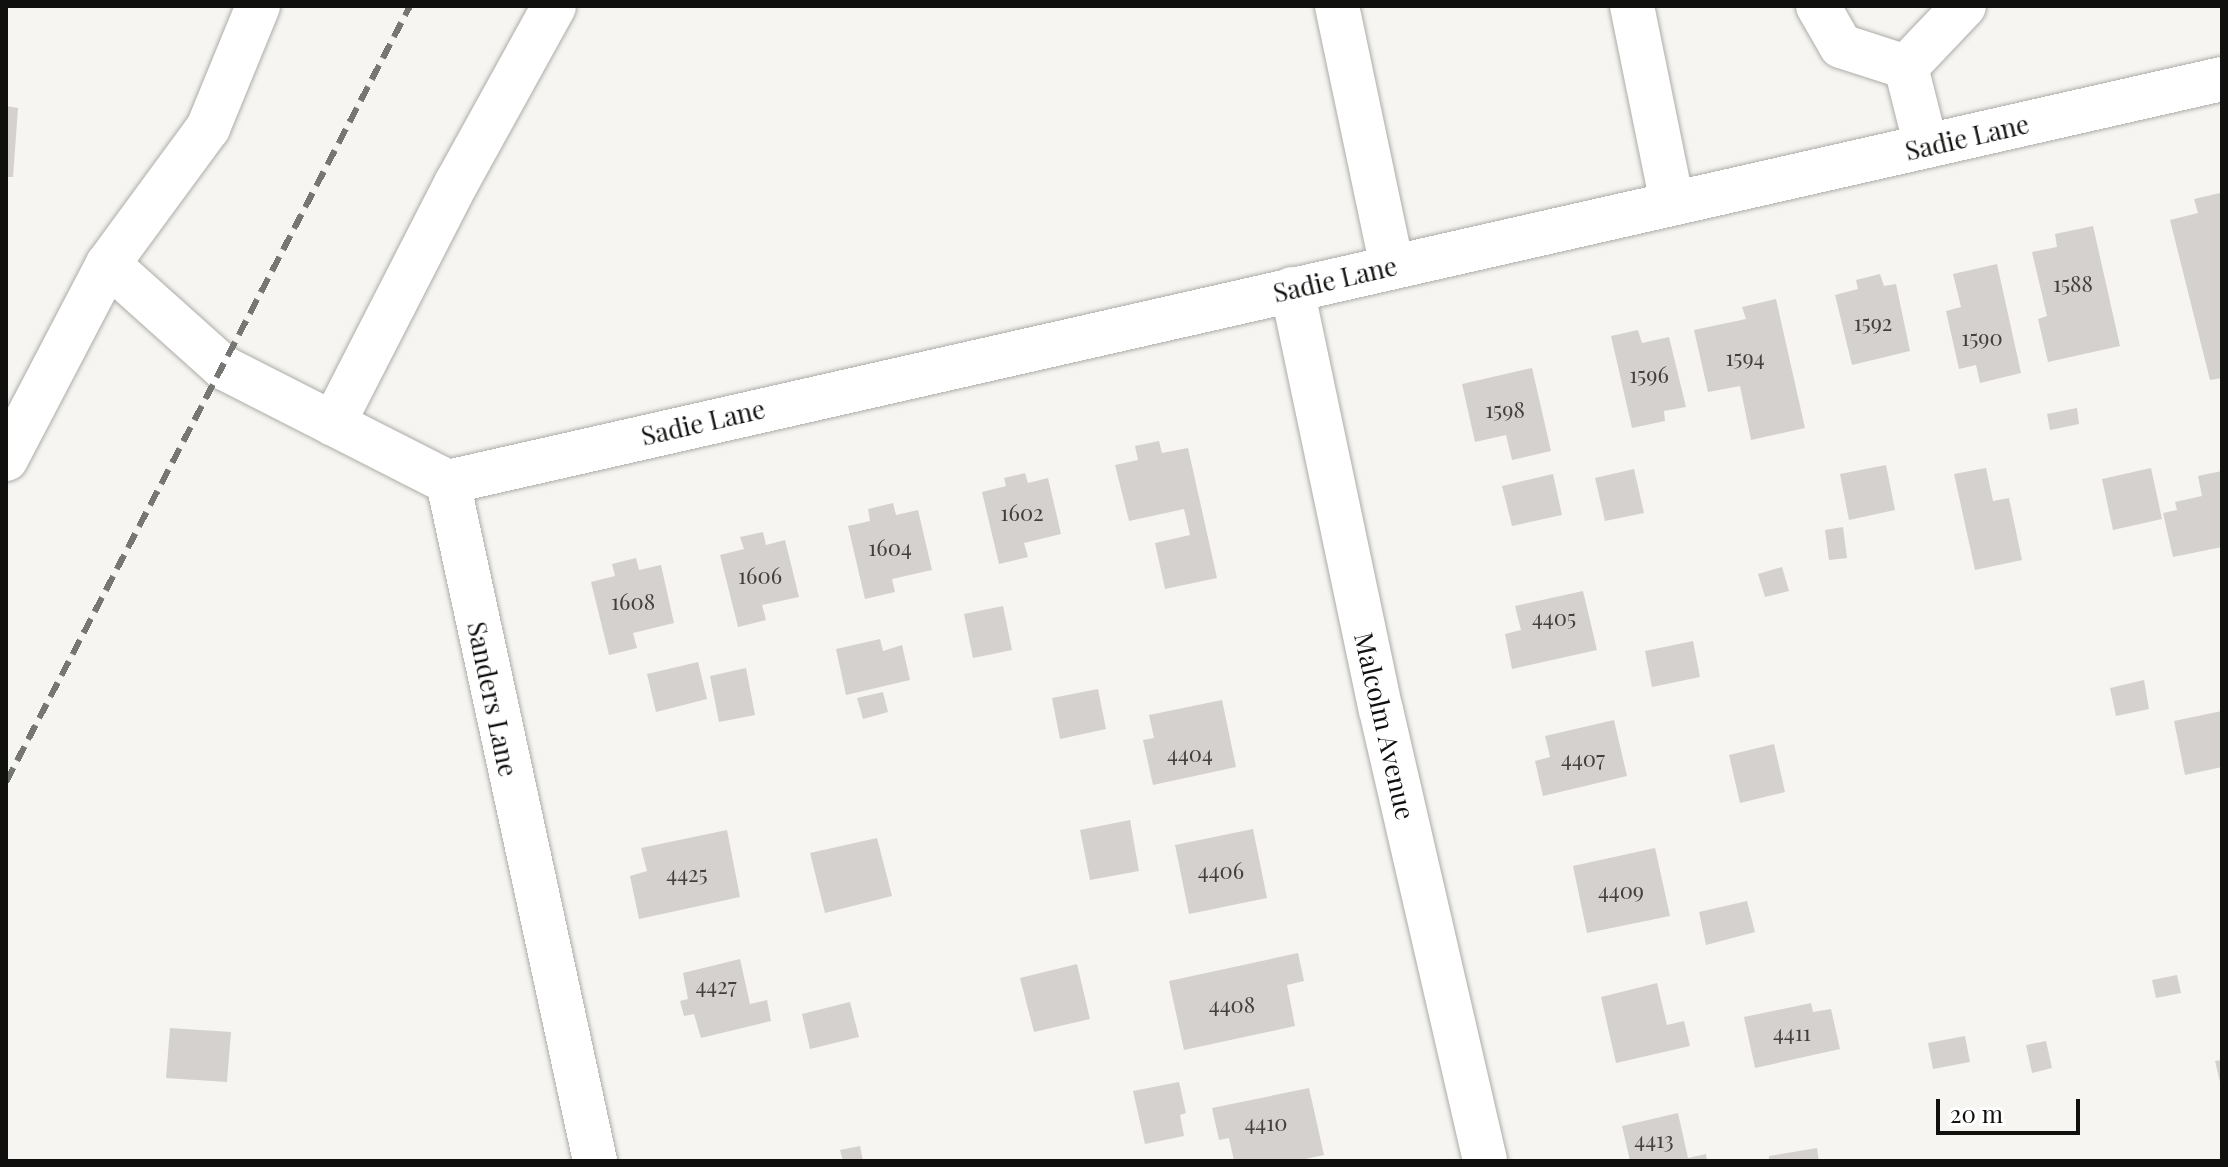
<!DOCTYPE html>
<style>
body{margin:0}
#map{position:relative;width:2228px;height:1167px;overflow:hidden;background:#f6f5f1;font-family:"Playfair Display",serif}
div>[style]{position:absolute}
.building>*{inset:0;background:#d5d1cf}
.roads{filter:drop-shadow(0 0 2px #adaca8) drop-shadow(0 0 2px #adaca8)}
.minor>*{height:44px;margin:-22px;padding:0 22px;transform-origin:22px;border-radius:22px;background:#fff}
.rail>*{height:6px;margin-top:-3px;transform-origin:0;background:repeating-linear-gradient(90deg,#767673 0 16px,transparent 0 24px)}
span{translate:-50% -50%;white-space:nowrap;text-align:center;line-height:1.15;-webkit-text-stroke:6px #fff;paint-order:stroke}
.number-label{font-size:22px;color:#41403e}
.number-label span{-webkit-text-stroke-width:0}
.street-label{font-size:26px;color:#10100e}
.frame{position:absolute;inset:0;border:8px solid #10100e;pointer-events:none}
.scale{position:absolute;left:1936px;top:1099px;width:144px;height:36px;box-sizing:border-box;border:4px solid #10100e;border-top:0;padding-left:10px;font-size:24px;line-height:28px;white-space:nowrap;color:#10100e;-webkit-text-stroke:6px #fff;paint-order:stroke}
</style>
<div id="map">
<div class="building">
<i style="clip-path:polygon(6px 106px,18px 108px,13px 177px,6px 177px)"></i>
<i style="clip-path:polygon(2220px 193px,2222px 378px,2210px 380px,2170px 220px,2198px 213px,2194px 199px)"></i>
<i style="clip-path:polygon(2093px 226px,2120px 346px,2048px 362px,2038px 319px,2047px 316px,2032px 252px,2057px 247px,2055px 234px)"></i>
<i style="clip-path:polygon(1997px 264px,2021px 373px,1980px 383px,1976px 365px,1959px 369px,1946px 311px,1961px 307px,1953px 274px)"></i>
<i style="clip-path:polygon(1880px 274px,1884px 286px,1896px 284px,1910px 351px,1852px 365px,1835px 295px,1858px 289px,1856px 280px)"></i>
<i style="clip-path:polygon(1776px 299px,1805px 428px,1751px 440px,1740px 386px,1708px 392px,1694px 330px,1746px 319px,1742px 307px)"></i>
<i style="clip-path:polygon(1638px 330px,1642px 343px,1669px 337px,1686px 407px,1664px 411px,1665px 421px,1632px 428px,1611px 336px)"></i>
<i style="clip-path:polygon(1532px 368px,1551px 451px,1512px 460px,1506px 435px,1475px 442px,1462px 384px)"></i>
<i style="clip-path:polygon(2077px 408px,2079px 424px,2050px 430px,2047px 414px)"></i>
<i style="clip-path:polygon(1159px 441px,1162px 453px,1188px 448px,1217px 578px,1165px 589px,1155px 543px,1190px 535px,1184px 509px,1129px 521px,1115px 465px,1138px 460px,1135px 446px)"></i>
<i style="clip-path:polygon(1886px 465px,1895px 510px,1849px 520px,1840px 474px)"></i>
<i style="clip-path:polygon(1986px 468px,1993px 501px,2009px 498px,2022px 560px,1975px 570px,1954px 474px)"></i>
<i style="clip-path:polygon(2151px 468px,2162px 519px,2113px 530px,2102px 479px)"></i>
<i style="clip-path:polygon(1634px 469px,1644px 513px,1605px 521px,1595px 478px)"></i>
<i style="clip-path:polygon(2222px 471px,2222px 547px,2173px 557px,2163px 513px,2177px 510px,2175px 502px,2202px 496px,2198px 476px)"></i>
<i style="clip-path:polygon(1025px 473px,1028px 483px,1048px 478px,1061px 534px,1024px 543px,1028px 557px,999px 564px,982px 492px,1006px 486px,1004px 478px)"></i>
<i style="clip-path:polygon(1553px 474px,1562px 515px,1512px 526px,1502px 486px)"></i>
<i style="clip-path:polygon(893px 503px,896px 515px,918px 510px,932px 570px,892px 579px,895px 592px,865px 599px,848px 526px,870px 521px,868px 509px)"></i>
<i style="clip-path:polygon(1843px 527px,1847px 558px,1829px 560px,1825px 530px)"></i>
<i style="clip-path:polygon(763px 532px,766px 545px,785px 540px,799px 597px,762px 605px,766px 620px,738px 627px,720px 555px,744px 549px,740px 537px)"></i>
<i style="clip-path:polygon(636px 558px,639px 570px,661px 565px,674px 623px,633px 633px,637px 648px,609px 655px,591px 582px,615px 576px,612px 564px)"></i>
<i style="clip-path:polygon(1782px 567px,1789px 591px,1765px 597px,1758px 574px)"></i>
<i style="clip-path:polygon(1583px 591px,1597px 650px,1512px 669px,1505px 634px,1521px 630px,1515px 606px)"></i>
<i style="clip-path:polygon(1003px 606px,1012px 650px,973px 658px,964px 614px)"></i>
<i style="clip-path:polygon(880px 639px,883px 651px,902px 645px,910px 680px,846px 695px,836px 649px)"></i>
<i style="clip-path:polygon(1693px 641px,1700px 677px,1652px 687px,1645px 651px)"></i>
<i style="clip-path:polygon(698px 662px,707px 699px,656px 712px,647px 674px)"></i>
<i style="clip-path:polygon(746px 668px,755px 715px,719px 722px,710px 676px)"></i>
<i style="clip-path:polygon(2144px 680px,2149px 709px,2116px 716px,2110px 688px)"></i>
<i style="clip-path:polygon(1098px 689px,1106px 729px,1060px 739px,1052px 698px)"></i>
<i style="clip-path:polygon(883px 692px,888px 712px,863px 719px,857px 698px)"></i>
<i style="clip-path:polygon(1222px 700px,1236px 767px,1153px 785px,1143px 740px,1154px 738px,1149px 715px)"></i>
<i style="clip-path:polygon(2222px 711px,2222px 767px,2185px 775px,2174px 721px)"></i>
<i style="clip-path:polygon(1614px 720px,1627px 776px,1543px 796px,1535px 761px,1550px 757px,1545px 736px)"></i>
<i style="clip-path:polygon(1774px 744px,1785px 792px,1740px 803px,1729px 755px)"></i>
<i style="clip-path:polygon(1130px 820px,1139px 871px,1090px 880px,1080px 830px)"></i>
<i style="clip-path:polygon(1253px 829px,1267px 898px,1189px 914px,1175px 845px)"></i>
<i style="clip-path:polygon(727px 830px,740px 897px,639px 919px,630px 876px,647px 871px,641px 848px)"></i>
<i style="clip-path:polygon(877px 838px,892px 896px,825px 913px,810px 853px)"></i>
<i style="clip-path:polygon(1655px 848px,1670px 916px,1587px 933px,1573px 866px)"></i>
<i style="clip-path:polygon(1747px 901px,1755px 932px,1706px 945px,1699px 912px)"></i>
<i style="clip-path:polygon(1298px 953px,1304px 981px,1287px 985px,1295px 1026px,1184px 1050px,1169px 981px)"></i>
<i style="clip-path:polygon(740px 959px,750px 1004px,767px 1000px,771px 1021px,701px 1038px,694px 1014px,684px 1016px,680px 1001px,688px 999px,683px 973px)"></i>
<i style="clip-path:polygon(1077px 964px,1090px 1019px,1034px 1032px,1020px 978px)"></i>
<i style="clip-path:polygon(2177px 975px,2181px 993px,2156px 998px,2152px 980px)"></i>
<i style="clip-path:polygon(1657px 983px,1667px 1025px,1684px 1021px,1690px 1046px,1616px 1063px,1601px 997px)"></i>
<i style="clip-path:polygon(850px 1002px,859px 1037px,810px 1049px,802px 1014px)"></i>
<i style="clip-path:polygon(1811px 1003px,1813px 1012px,1831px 1009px,1840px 1049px,1755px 1068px,1744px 1017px)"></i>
<i style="clip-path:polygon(170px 1028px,231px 1032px,227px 1082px,166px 1078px)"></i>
<i style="clip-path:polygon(1965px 1036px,1970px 1062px,1933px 1069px,1928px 1043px)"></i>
<i style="clip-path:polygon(2046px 1041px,2052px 1068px,2032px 1073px,2026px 1045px)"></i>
<i style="clip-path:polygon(2222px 1060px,2222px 1086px,2221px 1086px,2215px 1061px)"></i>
<i style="clip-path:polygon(1179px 1082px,1186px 1113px,1180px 1115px,1184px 1136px,1145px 1144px,1133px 1091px)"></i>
<i style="clip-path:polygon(1309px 1088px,1324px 1155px,1296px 1161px,1234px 1161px,1229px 1138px,1219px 1140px,1212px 1108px)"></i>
<i style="clip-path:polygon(1678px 1113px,1688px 1158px,1706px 1154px,1707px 1161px,1630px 1161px,1622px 1126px)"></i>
<i style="clip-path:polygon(860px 1146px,863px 1161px,843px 1161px,840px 1150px)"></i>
<i style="clip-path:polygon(1817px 1148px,1819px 1161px,1769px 1161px,1769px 1156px)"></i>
</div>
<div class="roads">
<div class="minor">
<i style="left:1337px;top:6px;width:266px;rotate:78.1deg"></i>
<i style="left:1632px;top:6px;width:201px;rotate:78.5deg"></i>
<i style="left:1818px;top:6px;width:46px;rotate:60.1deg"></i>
<i style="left:1841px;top:46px;width:68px;rotate:17.9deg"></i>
<i style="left:1906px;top:67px;width:84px;rotate:-46.4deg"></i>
<i style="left:1906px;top:67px;width:81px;rotate:75.8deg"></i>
<i style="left:108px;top:264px;width:156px;rotate:41.9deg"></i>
<i style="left:224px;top:368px;width:251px;rotate:27deg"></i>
<i style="left:448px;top:482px;width:695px;rotate:77.78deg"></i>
<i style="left:1292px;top:289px;width:430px;rotate:78.1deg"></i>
<i style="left:1381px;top:710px;width:463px;rotate:77deg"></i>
<i style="left:333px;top:424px;width:272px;rotate:-62.9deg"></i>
<i style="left:457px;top:182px;width:201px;rotate:-61.1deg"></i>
<i style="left:6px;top:459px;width:220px;rotate:-62.4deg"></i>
<i style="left:108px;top:264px;width:169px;rotate:-53.7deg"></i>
<i style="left:208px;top:128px;width:132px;rotate:-67.7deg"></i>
<i style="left:448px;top:482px;width:1819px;rotate:-12.8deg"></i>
</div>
</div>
<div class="rail">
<i style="left:6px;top:782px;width:875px;rotate:-62.5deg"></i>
</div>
<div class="number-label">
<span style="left:2073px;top:284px">1588</span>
<span style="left:1873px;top:323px">1592</span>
<span style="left:1982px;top:338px">1590</span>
<span style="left:1745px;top:358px">1594</span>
<span style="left:1649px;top:375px">1596</span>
<span style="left:1505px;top:410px">1598</span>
<span style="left:1022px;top:513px">1602</span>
<span style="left:890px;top:548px">1604</span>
<span style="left:760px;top:576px">1606</span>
<span style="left:633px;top:602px">1608</span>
<span style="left:1554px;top:618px">4405</span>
<span style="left:1190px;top:754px">4404</span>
<span style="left:1583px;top:759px">4407</span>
<span style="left:1221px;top:871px">4406</span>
<span style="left:687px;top:874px">4425</span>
<span style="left:1621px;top:891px">4409</span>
<span style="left:716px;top:986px">4427</span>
<span style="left:1232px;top:1005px">4408</span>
<span style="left:1792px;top:1033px">4411</span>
<span style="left:1266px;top:1123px">4410</span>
<span style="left:1654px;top:1140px">4413</span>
</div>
<div class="street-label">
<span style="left:1967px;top:137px;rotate:-13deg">Sadie Lane</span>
<span style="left:1335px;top:279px;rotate:-13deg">Sadie Lane</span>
<span style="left:703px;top:422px;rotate:-13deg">Sadie Lane</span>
<span style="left:493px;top:699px;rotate:78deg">Sanders Lane</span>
<span style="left:1385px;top:726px;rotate:77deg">Malcolm Avenue</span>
</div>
<div class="frame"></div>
<div class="scale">20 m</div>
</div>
